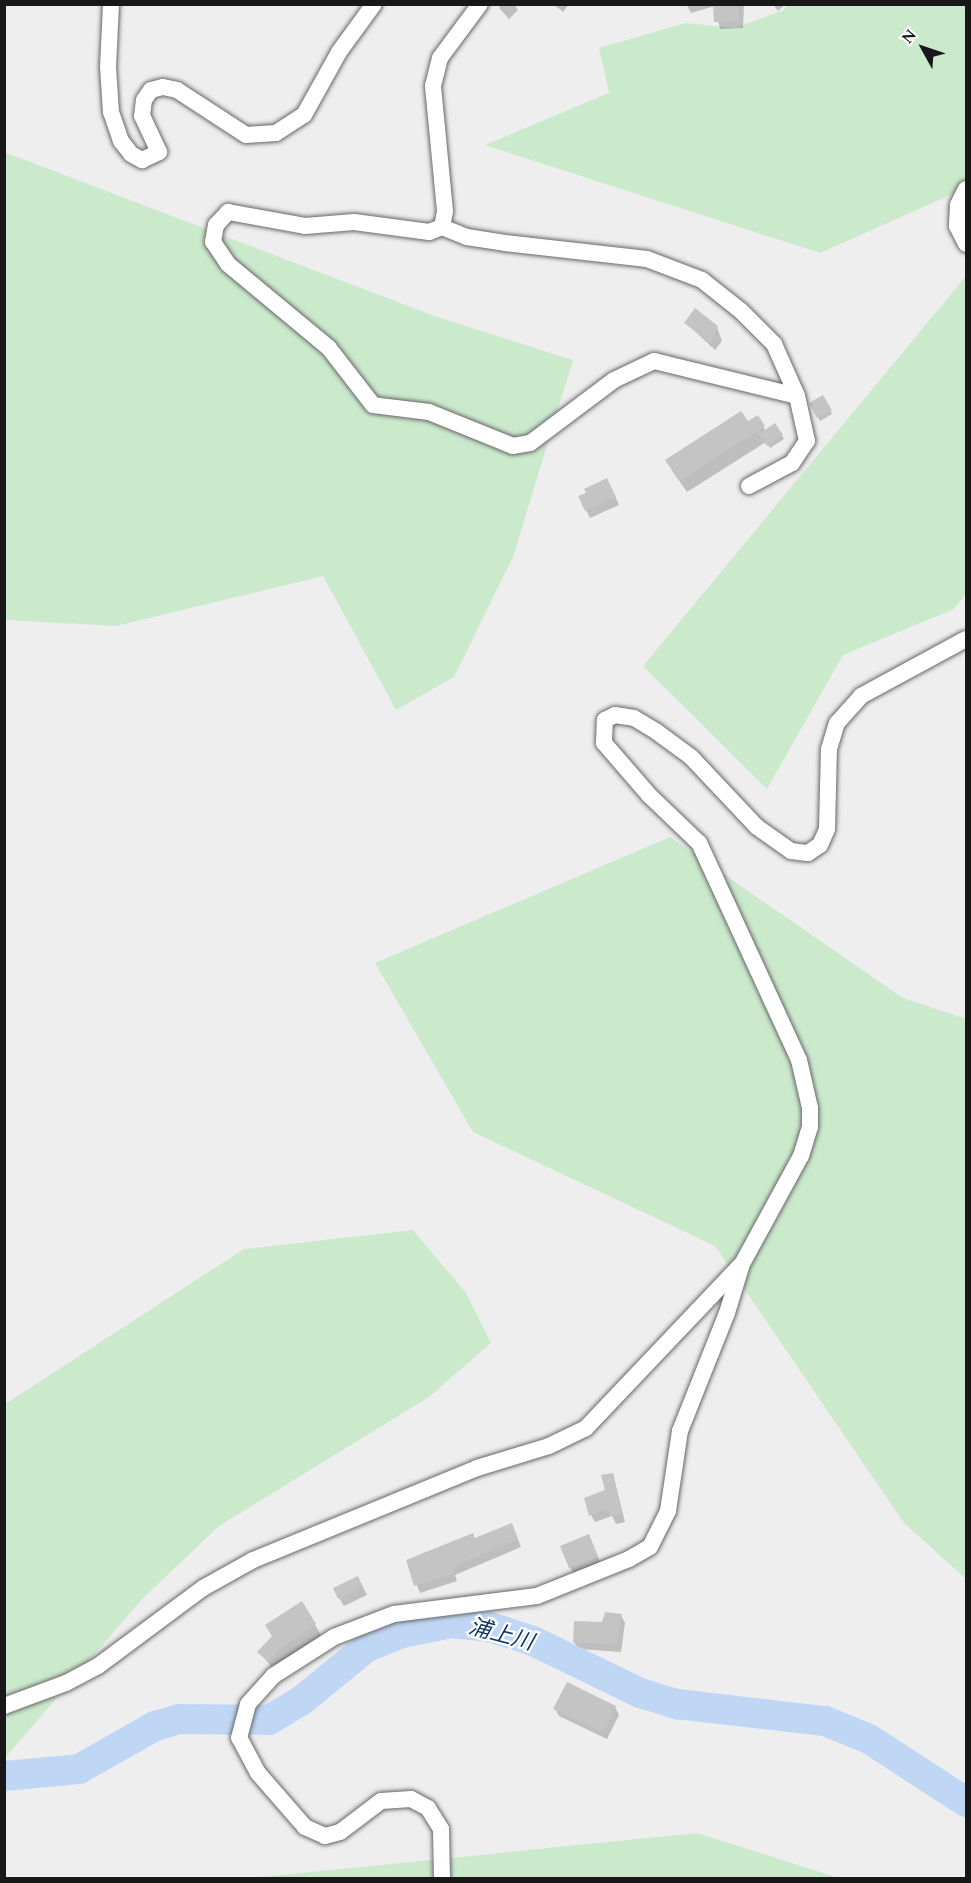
<!DOCTYPE html>
<meta charset="utf-8">
<style>
body{margin:0}
#map{position:relative;width:971px;height:1883px;overflow:hidden;background:#eeeeef;font-family:Spectral,"Noto Sans JP",serif}
div>[style]{position:absolute}
.green>*{inset:0;background:#cbeacc}
.shadow>*{inset:0;background:#0003}
.river>*{height:30px;margin:-15px;padding:0 15px;transform-origin:15px;border-radius:15px;background:#bfd7f5}
.building>*{inset:0;background:#c5c4c5}
.roads{filter:drop-shadow(0 0 2px #676768) drop-shadow(0 0 2px #676768)}
.street>*{height:16px;margin:-8px;padding:0 8px;transform-origin:8px;border-radius:8px;background:#fff}
span{translate:-50% -50%;white-space:nowrap;text-align:center;line-height:1.15;-webkit-text-stroke:4.5px #fff;paint-order:stroke}
.water-label{font-size:22px;color:#0f3764;font-style:italic}
.frame{position:absolute;inset:0;border:6px solid #181819;pointer-events:none}
.north{position:absolute;left:893px;top:18px;width:60px;height:60px;-webkit-text-stroke:4px #fff;paint-order:stroke;rotate:310deg;font-size:16px;font-weight:700;line-height:24px;text-align:center;color:#181819}
.north::after{content:'';display:block;margin:auto;width:21px;height:27px;background:#181819;clip-path:polygon(50% 0,100% 100%,50% 72%,0 100%)}
</style>
<div id="map">
<div class="green">
<i style="clip-path:polygon(787px 5px,966px 5px,966px 188px,820px 253px,485px 145px,609px 93px,599px 48px,686px 23px,735px 28px,784px 10px)"></i>
<i style="clip-path:polygon(4px 152px,437px 317px,573px 360px,513px 557px,454px 677px,396px 710px,323px 576px,116px 626px,5px 620px)"></i>
<i style="clip-path:polygon(966px 276px,966px 594px,954px 609px,843px 655px,767px 789px,643px 666px)"></i>
<i style="clip-path:polygon(670px 837px,903px 998px,966px 1019px,966px 1579px,904px 1523px,715px 1246px,473px 1132px,375px 963px)"></i>
<i style="clip-path:polygon(413px 1230px,466px 1293px,491px 1343px,429px 1397px,219px 1526px,142px 1599px,5px 1758px,5px 1404px,244px 1249px)"></i>
<i style="clip-path:polygon(697px 1833px,839px 1878px,252px 1878px)"></i>
</div>
<div class="shadow">
<i style="clip-path:polygon(501px 4px,514px 4px,518px 10px,509px 19px,499px 8px)"></i>
<i style="clip-path:polygon(553px 4px,569px 4px,563px 12px)"></i>
<i style="clip-path:polygon(686px 4px,744px 4px,743px 28px,720px 29px,715px 6px,691px 13px)"></i>
<i style="clip-path:polygon(773px 4px,786px 4px,778px 11px)"></i>
<i style="clip-path:polygon(686px 323px,717px 327px,722px 341px,715px 350px)"></i>
<i style="clip-path:polygon(823px 397px,832px 414px,820px 421px,811px 404px)"></i>
<i style="clip-path:polygon(757px 417px,766px 431px,775px 425px,784px 439px,770px 448px,766px 442px,687px 492px,673px 472px)"></i>
<i style="clip-path:polygon(611px 487px,619px 505px,590px 518px,586px 510px)"></i>
<i style="clip-path:polygon(613px 1474px,625px 1522px,616px 1524px,612px 1516px,595px 1522px,591px 1515px)"></i>
<i style="clip-path:polygon(515px 1532px,521px 1547px,455px 1575px,457px 1581px,420px 1593px,408px 1561px)"></i>
<i style="clip-path:polygon(593px 1544px,601px 1565px,574px 1575px,570px 1567px)"></i>
<i style="clip-path:polygon(362px 1585px,367px 1595px,344px 1606px,339px 1598px)"></i>
<i style="clip-path:polygon(302px 1603px,321px 1635px,276px 1672px,259px 1652px)"></i>
<i style="clip-path:polygon(621px 1615px,625px 1623px,621px 1652px,579px 1649px,574px 1642px)"></i>
<i style="clip-path:polygon(615px 1707px,619px 1715px,607px 1739px,559px 1716px,555px 1709px)"></i>
</div>
<div class="river">
<i style="left:4px;top:1776px;width:75px;rotate:-5.3deg"></i>
<i style="left:79px;top:1769px;width:87px;rotate:-29.5deg"></i>
<i style="left:155px;top:1726px;width:25px;rotate:-16deg"></i>
<i style="left:179px;top:1719px;width:90px;rotate:0.6deg"></i>
<i style="left:269px;top:1720px;width:37px;rotate:-31deg"></i>
<i style="left:301px;top:1701px;width:85px;rotate:-39.3deg"></i>
<i style="left:367px;top:1647px;width:38px;rotate:-22deg"></i>
<i style="left:402px;top:1633px;width:51px;rotate:-11.3deg"></i>
<i style="left:452px;top:1623px;width:38px;rotate:6deg"></i>
<i style="left:490px;top:1627px;width:45px;rotate:18deg"></i>
<i style="left:533px;top:1641px;width:119px;rotate:25.9deg"></i>
<i style="left:640px;top:1693px;width:39px;rotate:17deg"></i>
<i style="left:677px;top:1704px;width:149px;rotate:6.6deg"></i>
<i style="left:825px;top:1721px;width:48px;rotate:22.2deg"></i>
<i style="left:869px;top:1739px;width:116px;rotate:33deg"></i>
</div>
<div class="building">
<i style="clip-path:polygon(713px 4px,738px 4px,739px 21px,714px 22px)"></i>
<i style="clip-path:polygon(695px 308px,718px 326px,711px 343px,684px 323px)"></i>
<i style="clip-path:polygon(823px 395px,832px 410px,817px 418px,809px 403px)"></i>
<i style="clip-path:polygon(741px 411px,748px 421px,758px 415px,765px 426px,679px 481px,665px 460px)"></i>
<i style="clip-path:polygon(775px 423px,783px 435px,767px 446px,759px 434px)"></i>
<i style="clip-path:polygon(607px 478px,616px 497px,585px 511px,578px 496px,586px 493px,584px 489px)"></i>
<i style="clip-path:polygon(613px 1473px,622px 1514px,610px 1516px,608px 1508px,589px 1516px,584px 1498px,605px 1490px,601px 1475px)"></i>
<i style="clip-path:polygon(512px 1523px,518px 1539px,452px 1567px,454px 1573px,414px 1586px,406px 1560px,473px 1533px,475px 1538px)"></i>
<i style="clip-path:polygon(589px 1534px,598px 1557px,569px 1568px,560px 1546px)"></i>
<i style="clip-path:polygon(358px 1576px,363px 1587px,338px 1599px,333px 1588px)"></i>
<i style="clip-path:polygon(302px 1601px,316px 1624px,281px 1648px,269px 1662px,257px 1652px,272px 1636px,265px 1625px)"></i>
<i style="clip-path:polygon(605px 1612px,622px 1614px,617px 1645px,573px 1642px,574px 1621px,602px 1622px)"></i>
<i style="clip-path:polygon(567px 1682px,616px 1706px,603px 1732px,553px 1709px)"></i>
</div>
<div class="roads">
<div class="street">
<i style="left:111px;top:4px;width:63px;rotate:92.7deg"></i>
<i style="left:108px;top:67px;width:45px;rotate:86.2deg"></i>
<i style="left:111px;top:112px;width:31px;rotate:71deg"></i>
<i style="left:121px;top:141px;width:16px;rotate:52deg"></i>
<i style="left:131px;top:154px;width:13px;rotate:29deg"></i>
<i style="left:142px;top:160px;width:19px;rotate:-25deg"></i>
<i style="left:159px;top:152px;width:40px;rotate:-115deg"></i>
<i style="left:142px;top:116px;width:16px;rotate:-83deg"></i>
<i style="left:144px;top:100px;width:12px;rotate:-55deg"></i>
<i style="left:151px;top:90px;width:12px;rotate:-14deg"></i>
<i style="left:163px;top:87px;width:14px;rotate:12deg"></i>
<i style="left:177px;top:90px;width:82px;rotate:33.1deg"></i>
<i style="left:246px;top:135px;width:30px;rotate:-4deg"></i>
<i style="left:276px;top:133px;width:33px;rotate:-33deg"></i>
<i style="left:304px;top:115px;width:72px;rotate:-60.9deg"></i>
<i style="left:339px;top:52px;width:59px;rotate:-53.9deg"></i>
<i style="left:966px;top:189px;width:18px;rotate:117deg"></i>
<i style="left:958px;top:205px;width:21px;rotate:93deg"></i>
<i style="left:957px;top:226px;width:20px;rotate:63deg"></i>
<i style="left:228px;top:212px;width:78px;rotate:10.3deg"></i>
<i style="left:305px;top:226px;width:49px;rotate:-4.7deg"></i>
<i style="left:354px;top:222px;width:76px;rotate:7.6deg"></i>
<i style="left:429px;top:232px;width:14px;rotate:-21deg"></i>
<i style="left:442px;top:227px;width:27px;rotate:22deg"></i>
<i style="left:467px;top:237px;width:38px;rotate:9deg"></i>
<i style="left:505px;top:243px;width:143px;rotate:6.4deg"></i>
<i style="left:647px;top:259px;width:59px;rotate:20.9deg"></i>
<i style="left:702px;top:280px;width:50px;rotate:38.5deg"></i>
<i style="left:741px;top:311px;width:47px;rotate:45deg"></i>
<i style="left:774px;top:344px;width:57px;rotate:66.1deg"></i>
<i style="left:797px;top:396px;width:147px;rotate:-166.2deg"></i>
<i style="left:654px;top:361px;width:44px;rotate:154.6deg"></i>
<i style="left:614px;top:380px;width:105px;rotate:143.1deg"></i>
<i style="left:530px;top:443px;width:17px;rotate:170deg"></i>
<i style="left:513px;top:446px;width:91px;rotate:-158deg"></i>
<i style="left:429px;top:412px;width:56px;rotate:-172.9deg"></i>
<i style="left:373px;top:405px;width:72px;rotate:-127.7deg"></i>
<i style="left:329px;top:348px;width:131px;rotate:-140.3deg"></i>
<i style="left:228px;top:264px;width:27px;rotate:-124deg"></i>
<i style="left:213px;top:242px;width:17px;rotate:-80deg"></i>
<i style="left:216px;top:225px;width:18px;rotate:-47deg"></i>
<i style="left:442px;top:227px;width:16px;rotate:-79deg"></i>
<i style="left:445px;top:211px;width:126px;rotate:-95.5deg"></i>
<i style="left:433px;top:86px;width:29px;rotate:-76deg"></i>
<i style="left:440px;top:58px;width:67px;rotate:-53.5deg"></i>
<i style="left:749px;top:486px;width:49px;rotate:-28.1deg"></i>
<i style="left:792px;top:463px;width:27px;rotate:-56deg"></i>
<i style="left:807px;top:441px;width:46px;rotate:-102.5deg"></i>
<i style="left:4px;top:1706px;width:66px;rotate:-20.4deg"></i>
<i style="left:66px;top:1683px;width:36px;rotate:-28deg"></i>
<i style="left:98px;top:1666px;width:131px;rotate:-36.6deg"></i>
<i style="left:203px;top:1588px;width:57px;rotate:-29.2deg"></i>
<i style="left:253px;top:1560px;width:242px;rotate:-22.3deg"></i>
<i style="left:477px;top:1468px;width:75px;rotate:-17deg"></i>
<i style="left:549px;top:1446px;width:41px;rotate:-25.9deg"></i>
<i style="left:586px;top:1428px;width:224px;rotate:-46.5deg"></i>
<i style="left:442px;top:1878px;width:49px;rotate:-91.2deg"></i>
<i style="left:441px;top:1829px;width:25px;rotate:-122deg"></i>
<i style="left:428px;top:1808px;width:19px;rotate:-152deg"></i>
<i style="left:411px;top:1799px;width:30px;rotate:176deg"></i>
<i style="left:381px;top:1801px;width:51px;rotate:142.9deg"></i>
<i style="left:340px;top:1832px;width:16px;rotate:165deg"></i>
<i style="left:325px;top:1836px;width:22px;rotate:-156deg"></i>
<i style="left:305px;top:1827px;width:72px;rotate:-131deg"></i>
<i style="left:258px;top:1773px;width:40px;rotate:-118deg"></i>
<i style="left:239px;top:1738px;width:35px;rotate:-75deg"></i>
<i style="left:248px;top:1704px;width:38px;rotate:-48deg"></i>
<i style="left:273px;top:1676px;width:72px;rotate:-32.6deg"></i>
<i style="left:334px;top:1637px;width:64px;rotate:-21deg"></i>
<i style="left:394px;top:1614px;width:144px;rotate:-7.2deg"></i>
<i style="left:537px;top:1596px;width:99px;rotate:-21.9deg"></i>
<i style="left:629px;top:1559px;width:24px;rotate:-30deg"></i>
<i style="left:650px;top:1547px;width:40px;rotate:-63.4deg"></i>
<i style="left:668px;top:1511px;width:81px;rotate:-81.5deg"></i>
<i style="left:680px;top:1431px;width:127px;rotate:-68.3deg"></i>
<i style="left:727px;top:1313px;width:51px;rotate:-73deg"></i>
<i style="left:742px;top:1264px;width:123px;rotate:-61.4deg"></i>
<i style="left:801px;top:1156px;width:30px;rotate:-73deg"></i>
<i style="left:810px;top:1127px;width:19px;rotate:-90deg"></i>
<i style="left:810px;top:1108px;width:49px;rotate:-102.9deg"></i>
<i style="left:799px;top:1060px;width:239px;rotate:-114.7deg"></i>
<i style="left:699px;top:843px;width:69px;rotate:-136.2deg"></i>
<i style="left:649px;top:795px;width:69px;rotate:-130.9deg"></i>
<i style="left:604px;top:743px;width:23px;rotate:-88deg"></i>
<i style="left:605px;top:720px;width:11px;rotate:-27deg"></i>
<i style="left:615px;top:715px;width:19px;rotate:9deg"></i>
<i style="left:634px;top:718px;width:27px;rotate:31deg"></i>
<i style="left:657px;top:732px;width:42px;rotate:36.3deg"></i>
<i style="left:691px;top:757px;width:96px;rotate:46.7deg"></i>
<i style="left:757px;top:827px;width:42px;rotate:35.2deg"></i>
<i style="left:791px;top:851px;width:17px;rotate:7deg"></i>
<i style="left:808px;top:853px;width:14px;rotate:-34deg"></i>
<i style="left:820px;top:845px;width:17px;rotate:-66deg"></i>
<i style="left:827px;top:829px;width:80px;rotate:-88.6deg"></i>
<i style="left:829px;top:749px;width:27px;rotate:-73deg"></i>
<i style="left:837px;top:723px;width:36px;rotate:-48deg"></i>
<i style="left:861px;top:696px;width:119px;rotate:-28.5deg"></i>
</div>
</div>
<div class="water-label">
<span style="left:501px;top:1635px;rotate:15deg">浦上川</span>
</div>
<div class="frame"></div>
<div class="north">N</div>
</div>
